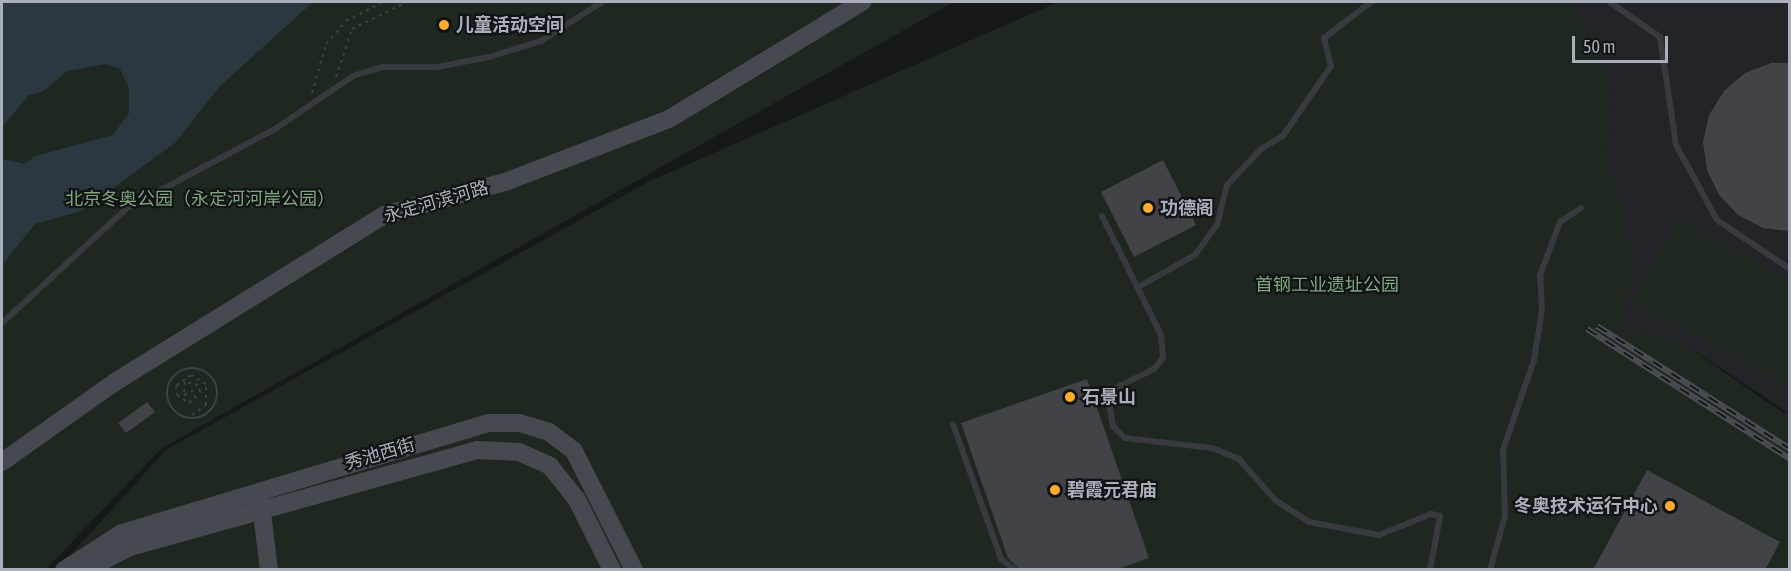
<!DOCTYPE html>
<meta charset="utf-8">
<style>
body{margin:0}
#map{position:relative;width:1791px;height:571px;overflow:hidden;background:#17181a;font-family:"Asap Condensed","Noto Sans SC",sans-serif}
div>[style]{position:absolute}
.built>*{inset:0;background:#232427}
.green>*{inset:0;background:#1f2820}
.water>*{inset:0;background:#2c383f}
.building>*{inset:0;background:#414347}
.path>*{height:2px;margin-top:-1px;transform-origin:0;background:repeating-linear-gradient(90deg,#3e4146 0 3px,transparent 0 7.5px)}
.path>.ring{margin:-1px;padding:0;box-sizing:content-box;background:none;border:2px solid #3e4146;border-radius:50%}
.lane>*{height:6px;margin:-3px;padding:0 3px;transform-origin:3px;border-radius:3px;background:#383a3f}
.secondary>*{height:18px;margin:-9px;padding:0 9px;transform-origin:9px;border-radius:9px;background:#46494f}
.rail>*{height:6px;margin-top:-3px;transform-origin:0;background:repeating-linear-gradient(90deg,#121315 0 11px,#4b4e54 0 22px);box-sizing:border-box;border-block:2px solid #4b4e54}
.dots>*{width:16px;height:16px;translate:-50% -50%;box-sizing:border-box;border:3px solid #121315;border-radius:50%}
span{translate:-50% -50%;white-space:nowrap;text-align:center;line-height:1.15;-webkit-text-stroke:4.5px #121315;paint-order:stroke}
.poi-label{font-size:18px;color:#a9afbb;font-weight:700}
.left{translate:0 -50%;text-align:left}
.right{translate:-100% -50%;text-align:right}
.park-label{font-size:18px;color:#7ea77f}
.street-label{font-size:18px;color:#a9afbb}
.frame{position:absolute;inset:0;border:3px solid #a9afbb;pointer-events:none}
.scale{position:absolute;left:1572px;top:36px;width:96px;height:27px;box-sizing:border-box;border:3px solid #a9afbb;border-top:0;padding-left:8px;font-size:18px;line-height:21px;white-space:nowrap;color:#a9afbb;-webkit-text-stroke:4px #121315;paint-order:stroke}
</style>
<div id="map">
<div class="built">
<i style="clip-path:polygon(1572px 2px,1789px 2px,1789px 413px,1682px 343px,1620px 330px,1635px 263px,1607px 154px,1611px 84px)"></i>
</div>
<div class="green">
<i style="clip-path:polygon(2px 2px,954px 2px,162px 448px,45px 570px,2px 569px)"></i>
<i style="clip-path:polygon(1058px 2px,1572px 2px,1611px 84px,1607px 154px,1635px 263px,1620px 330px,1682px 343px,1783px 413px,1789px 412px,1789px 569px,57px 570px,166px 450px,648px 182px)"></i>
<i style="clip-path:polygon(1677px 219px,1789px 279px,1789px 386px,1633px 302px)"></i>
</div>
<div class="water">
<i style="clip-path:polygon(2px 2px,313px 2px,219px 87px,175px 143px,81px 211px,35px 224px,2px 265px,2px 159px,25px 164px,35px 156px,113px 135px,129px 113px,129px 88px,120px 69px,106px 64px,67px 71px,42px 92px,29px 95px,2px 127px)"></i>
</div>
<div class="building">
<i style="clip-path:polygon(1771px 63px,1790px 63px,1790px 231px,1763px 228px,1738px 215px,1719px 195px,1707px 170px,1703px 142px,1709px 115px,1724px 91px,1745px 73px)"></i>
<i style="clip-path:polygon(1163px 160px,1196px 225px,1134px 257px,1101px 192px)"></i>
<i style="clip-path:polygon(1087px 379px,1149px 558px,1115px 570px,1020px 570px,1008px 558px,961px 423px)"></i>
<i style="clip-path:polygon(147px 402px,155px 412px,126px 433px,118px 423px)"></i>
<i style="clip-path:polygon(1647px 470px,1780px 542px,1765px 570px,1593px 570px)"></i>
</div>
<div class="path">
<i style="left:336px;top:77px;width:51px;rotate:-71.6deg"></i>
<i style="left:352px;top:29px;width:61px;rotate:-26.1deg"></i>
<i style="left:312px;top:93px;width:51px;rotate:-74.1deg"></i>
<i style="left:326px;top:44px;width:30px;rotate:-49deg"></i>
<i style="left:346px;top:21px;width:42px;rotate:-27.2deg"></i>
<i class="ring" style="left:167px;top:368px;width:48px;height:48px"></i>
<i style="left:192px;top:415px;width:17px;rotate:-36deg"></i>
<i style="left:206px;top:405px;width:21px;rotate:-90deg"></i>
<i style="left:206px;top:384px;width:17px;rotate:-149deg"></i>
<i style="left:191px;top:375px;width:19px;rotate:144deg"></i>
<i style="left:176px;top:386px;width:9px;rotate:84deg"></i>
<i style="left:177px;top:395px;width:14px;rotate:34deg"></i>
<i style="left:189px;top:403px;width:16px;rotate:-45deg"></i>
<i style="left:200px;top:392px;width:7px;rotate:-106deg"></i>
<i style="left:198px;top:385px;width:13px;rotate:-167deg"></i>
<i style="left:185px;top:382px;width:13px;rotate:94deg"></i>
<i style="left:184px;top:395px;width:13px;rotate:-27deg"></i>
</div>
<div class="lane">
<i style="left:1610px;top:2px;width:61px;rotate:35deg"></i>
<i style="left:1660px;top:37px;width:109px;rotate:81.6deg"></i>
<i style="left:1676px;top:145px;width:85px;rotate:61.3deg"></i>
<i style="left:1717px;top:220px;width:88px;rotate:33.9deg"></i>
<i style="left:1102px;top:216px;width:133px;rotate:63.6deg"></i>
<i style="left:1161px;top:335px;width:23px;rotate:85deg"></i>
<i style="left:1163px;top:358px;width:14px;rotate:129deg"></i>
<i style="left:1154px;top:369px;width:52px;rotate:153.9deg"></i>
<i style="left:1107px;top:392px;width:35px;rotate:80deg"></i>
<i style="left:1113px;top:426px;width:17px;rotate:45deg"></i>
<i style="left:1125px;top:438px;width:88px;rotate:6.6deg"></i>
<i style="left:1212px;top:448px;width:29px;rotate:22deg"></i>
<i style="left:1239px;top:459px;width:55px;rotate:48.7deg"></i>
<i style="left:1275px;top:500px;width:40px;rotate:32.9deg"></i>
<i style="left:1309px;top:522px;width:71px;rotate:10.5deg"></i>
<i style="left:1379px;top:535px;width:56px;rotate:-22deg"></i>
<i style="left:1431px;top:514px;width:9px;rotate:13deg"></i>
<i style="left:1440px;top:516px;width:55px;rotate:100.5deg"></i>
<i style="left:1138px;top:287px;width:65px;rotate:-29.3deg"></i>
<i style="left:1195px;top:255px;width:37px;rotate:-54deg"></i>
<i style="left:1217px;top:225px;width:41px;rotate:-76deg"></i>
<i style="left:1227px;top:185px;width:50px;rotate:-46.6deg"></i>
<i style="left:1261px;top:149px;width:26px;rotate:-31deg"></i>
<i style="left:1283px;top:136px;width:85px;rotate:-55.6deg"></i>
<i style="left:1331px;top:66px;width:29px;rotate:-104deg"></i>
<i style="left:1324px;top:38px;width:59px;rotate:-37.5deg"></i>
<i style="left:2px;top:323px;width:170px;rotate:-42.6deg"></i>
<i style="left:127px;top:208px;width:168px;rotate:-28.1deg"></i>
<i style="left:275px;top:129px;width:94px;rotate:-34.2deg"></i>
<i style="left:353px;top:76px;width:30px;rotate:-17deg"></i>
<i style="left:382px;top:67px;width:55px"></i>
<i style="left:437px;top:67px;width:53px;rotate:-10.9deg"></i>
<i style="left:489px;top:57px;width:54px;rotate:-17.1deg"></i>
<i style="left:541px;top:41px;width:72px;rotate:-32.6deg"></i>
<i style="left:953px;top:424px;width:143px;rotate:70.4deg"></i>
<i style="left:1001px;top:559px;width:18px;rotate:38deg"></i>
<i style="left:1490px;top:570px;width:56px;rotate:-74.5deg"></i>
<i style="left:1505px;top:516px;width:66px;rotate:-91.7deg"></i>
<i style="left:1503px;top:450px;width:95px;rotate:-71deg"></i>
<i style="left:1534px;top:360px;width:51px;rotate:-80.9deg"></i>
<i style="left:1542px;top:310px;width:35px;rotate:-93deg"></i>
<i style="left:1540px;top:275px;width:57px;rotate:-69.3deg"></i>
<i style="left:1560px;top:222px;width:25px;rotate:-34deg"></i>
</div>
<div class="secondary">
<i style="left:2px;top:462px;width:138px;rotate:-35.3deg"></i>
<i style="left:115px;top:382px;width:317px;rotate:-31.8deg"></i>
<i style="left:384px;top:215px;width:125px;rotate:-15.3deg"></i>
<i style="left:505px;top:182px;width:176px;rotate:-21deg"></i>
<i style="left:669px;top:119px;width:226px;rotate:-31.2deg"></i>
<i style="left:260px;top:497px;width:74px;rotate:83deg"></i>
<i style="left:64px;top:570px;width:69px;rotate:-32.5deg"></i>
<i style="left:122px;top:533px;width:382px;rotate:-16.7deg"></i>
<i style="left:488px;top:423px;width:32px"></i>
<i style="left:520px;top:423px;width:30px;rotate:17deg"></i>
<i style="left:549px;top:432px;width:31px;rotate:37deg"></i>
<i style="left:574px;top:451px;width:133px;rotate:63.2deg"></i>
<i style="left:85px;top:570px;width:51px;rotate:-27.1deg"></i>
<i style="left:130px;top:547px;width:361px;rotate:-15.6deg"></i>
<i style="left:478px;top:450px;width:41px;rotate:2.8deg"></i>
<i style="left:519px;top:452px;width:34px;rotate:24deg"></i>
<i style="left:550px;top:466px;width:43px;rotate:51.5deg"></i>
<i style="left:577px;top:500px;width:78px;rotate:63.4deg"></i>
</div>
<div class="rail">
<i style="left:1597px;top:326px;width:229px;rotate:32.5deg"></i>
<i style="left:1587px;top:329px;width:241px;rotate:32.6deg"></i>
</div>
<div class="dots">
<i style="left:444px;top:25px;background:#ffac2a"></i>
<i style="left:1148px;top:208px;background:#ffac2a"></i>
<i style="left:1070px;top:397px;background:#ffac2a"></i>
<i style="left:1055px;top:490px;background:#ffac2a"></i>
<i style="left:1670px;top:506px;background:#ffac2a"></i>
</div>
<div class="poi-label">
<span class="left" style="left:456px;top:25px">儿童活动空间</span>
<span class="left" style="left:1160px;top:208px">功德阁</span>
<span class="left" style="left:1082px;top:397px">石景山</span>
<span class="left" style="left:1067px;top:490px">碧霞元君庙</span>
<span class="right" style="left:1658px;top:506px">冬奥技术运行中心</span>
</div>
<div class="park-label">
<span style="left:200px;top:199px">北京冬奥公园（永定河河岸公园）</span>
<span style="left:1327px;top:285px">首钢工业遗址公园</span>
</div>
<div class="street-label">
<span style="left:436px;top:202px;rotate:-16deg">永定河滨河路</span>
<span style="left:380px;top:454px;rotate:-16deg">秀池西街</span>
</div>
<div class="frame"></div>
<div class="scale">50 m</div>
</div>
